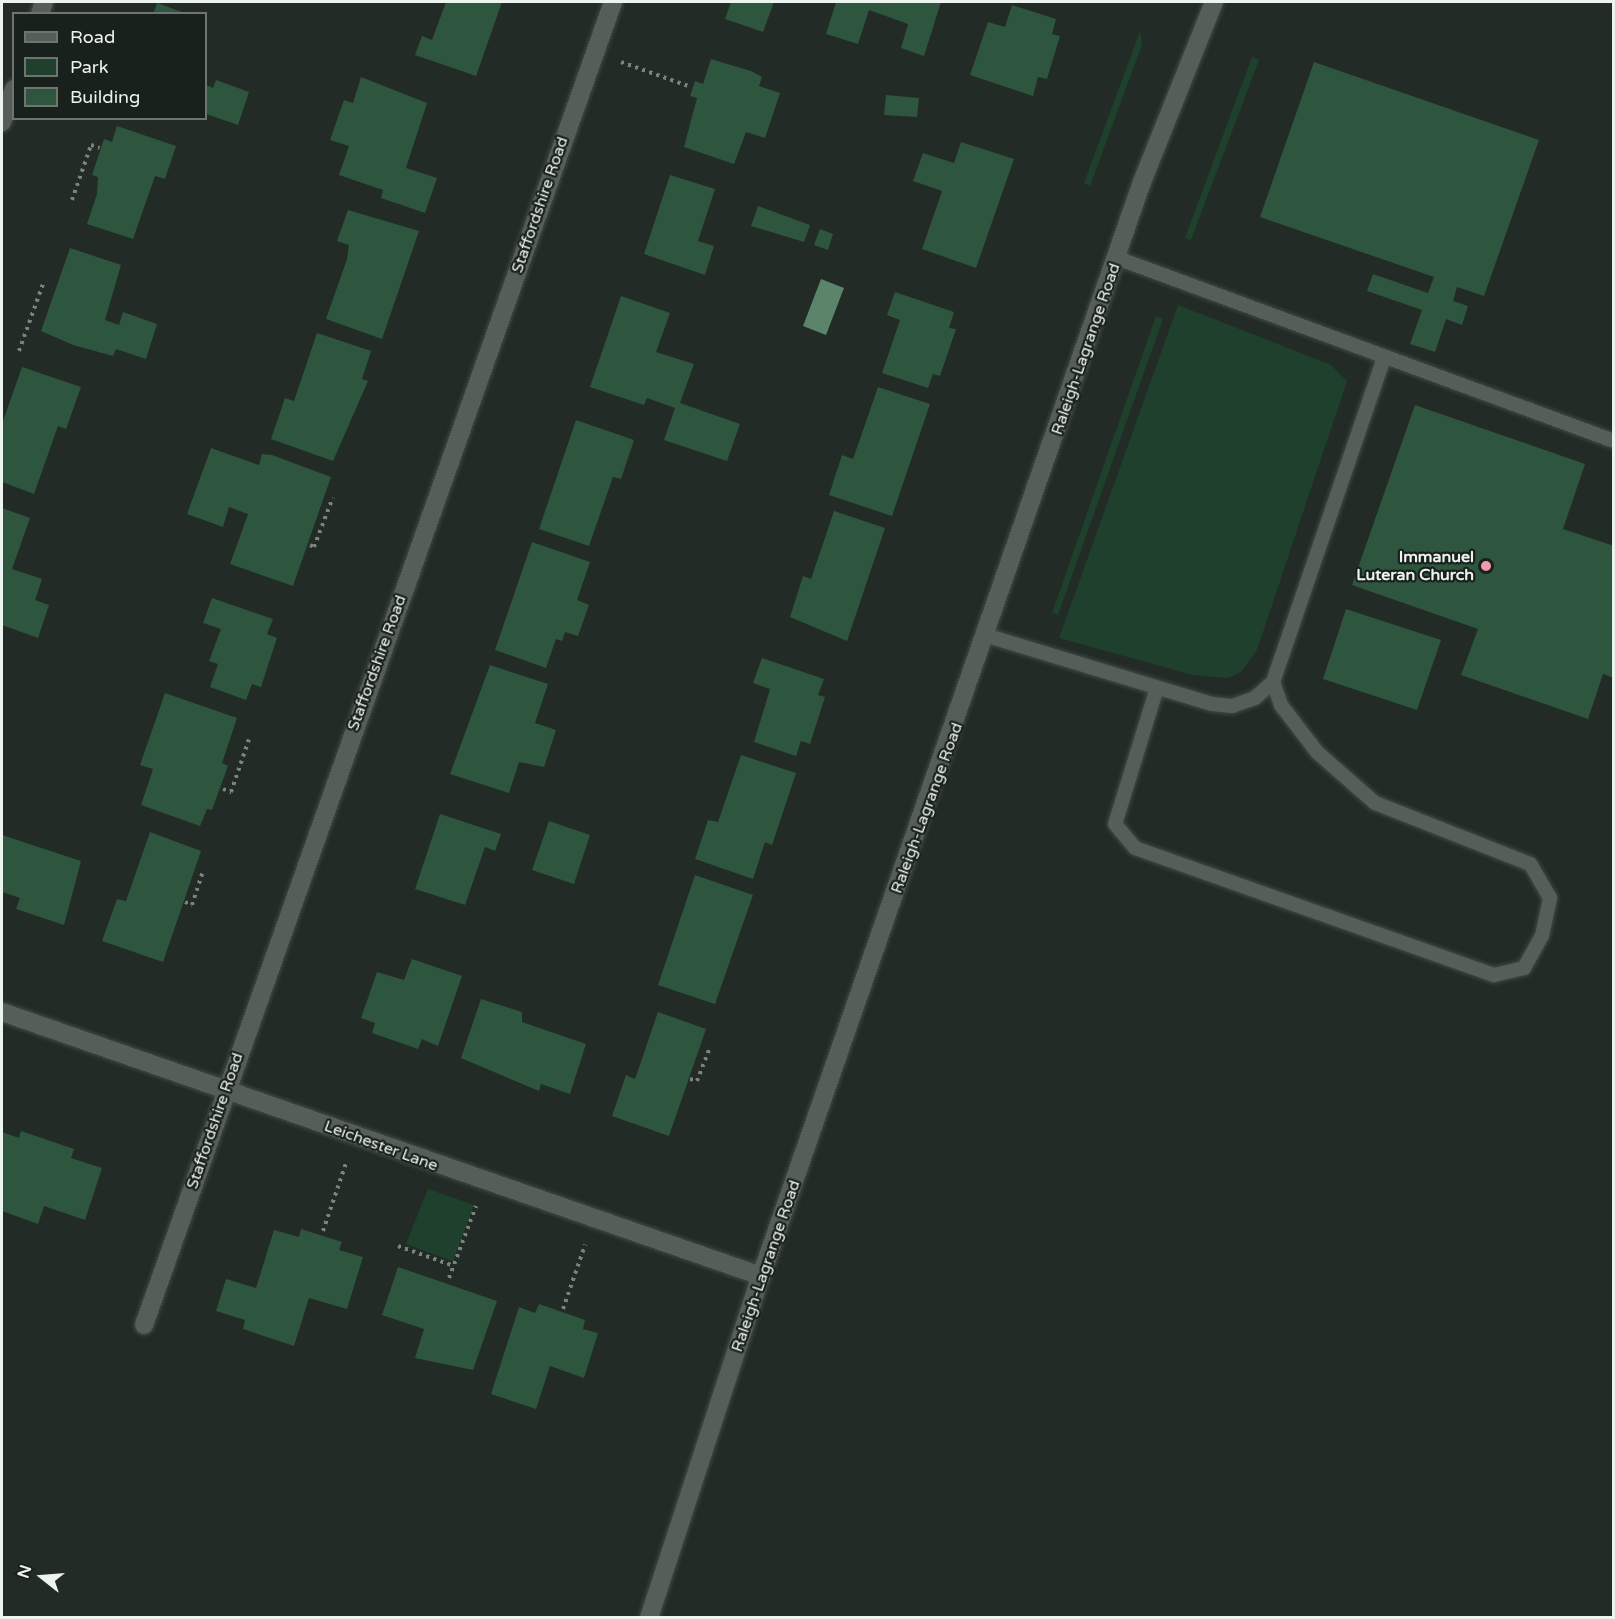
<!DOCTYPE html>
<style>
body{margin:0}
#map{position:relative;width:1615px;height:1619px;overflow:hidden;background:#222b25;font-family:"Varela Round",sans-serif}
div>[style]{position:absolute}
.green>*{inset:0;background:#1f402d}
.water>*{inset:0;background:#5b846a}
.building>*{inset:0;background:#2e553e}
.path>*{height:4px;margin-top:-2px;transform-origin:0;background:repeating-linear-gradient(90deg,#7b837e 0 3px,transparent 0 7.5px)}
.roads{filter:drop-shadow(0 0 2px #414a44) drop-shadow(0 0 2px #414a44)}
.lane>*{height:14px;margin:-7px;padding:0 7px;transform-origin:7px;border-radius:7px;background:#555f58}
.street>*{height:18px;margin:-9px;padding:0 9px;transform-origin:9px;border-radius:9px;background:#555f58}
.secondary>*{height:18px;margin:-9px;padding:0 9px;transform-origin:9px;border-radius:9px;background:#555f58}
.dots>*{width:16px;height:16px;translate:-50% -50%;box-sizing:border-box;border:3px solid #19211c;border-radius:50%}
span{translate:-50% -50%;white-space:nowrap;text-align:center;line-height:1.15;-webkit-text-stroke:4.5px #19211c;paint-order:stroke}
.street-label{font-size:16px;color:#edf3ef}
.poi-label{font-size:16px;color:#edf3ef;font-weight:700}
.right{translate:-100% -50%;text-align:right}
.frame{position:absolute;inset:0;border:3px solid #edf3ef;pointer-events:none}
.legend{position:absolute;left:12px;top:12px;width:195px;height:108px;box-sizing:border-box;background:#19211c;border:2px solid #6e7570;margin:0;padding:8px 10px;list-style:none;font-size:18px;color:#edf3ef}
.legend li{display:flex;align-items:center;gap:12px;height:30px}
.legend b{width:30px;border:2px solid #6e7570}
.north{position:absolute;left:12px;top:1547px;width:60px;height:60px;-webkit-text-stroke:4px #19211c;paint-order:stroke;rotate:287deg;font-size:16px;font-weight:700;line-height:24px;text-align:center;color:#edf3ef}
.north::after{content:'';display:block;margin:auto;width:21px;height:27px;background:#edf3ef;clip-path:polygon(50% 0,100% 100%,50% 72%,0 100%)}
</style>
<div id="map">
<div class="green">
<i style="clip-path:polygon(1140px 31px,1142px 45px,1090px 186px,1084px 183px)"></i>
<i style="clip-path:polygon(1252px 57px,1259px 60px,1191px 240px,1185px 238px)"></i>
<i style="clip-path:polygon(1178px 305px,1331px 365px,1347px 381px,1257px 650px,1241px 672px,1228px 678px,1193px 675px,1059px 638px)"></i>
<i style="clip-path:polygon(1156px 316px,1163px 319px,1058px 615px,1052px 613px)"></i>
<i style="clip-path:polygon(428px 1189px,474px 1205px,453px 1261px,406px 1244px)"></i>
</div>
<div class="water">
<i style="clip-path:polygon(821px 279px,844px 288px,826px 335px,803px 326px)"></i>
</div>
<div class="building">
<i style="clip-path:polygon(446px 2px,502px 2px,476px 76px,415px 55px,422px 36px,432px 40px)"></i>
<i style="clip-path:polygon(731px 2px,774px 2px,763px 32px,725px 19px)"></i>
<i style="clip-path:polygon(836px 2px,941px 2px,924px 56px,901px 48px,908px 24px,869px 10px,858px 44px,826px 34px)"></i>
<i style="clip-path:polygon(157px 3px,185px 13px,185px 14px,153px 14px)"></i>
<i style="clip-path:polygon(1012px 5px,1056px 19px,1052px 34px,1060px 36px,1047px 79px,1038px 77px,1033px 96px,970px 75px,988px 22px,1005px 27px)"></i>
<i style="clip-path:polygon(711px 59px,751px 71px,762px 77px,759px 86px,780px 93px,765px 138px,746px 132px,734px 164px,684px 147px,697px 98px,690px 96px,695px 81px,703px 84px)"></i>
<i style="clip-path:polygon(1314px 62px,1539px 140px,1484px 296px,1457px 287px,1453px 301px,1468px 306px,1462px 325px,1446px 319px,1435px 352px,1410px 344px,1422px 310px,1367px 291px,1373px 274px,1428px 293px,1434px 277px,1260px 217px)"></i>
<i style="clip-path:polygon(361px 77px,427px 103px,406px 168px,437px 178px,425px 213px,381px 198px,383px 190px,339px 175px,349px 146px,330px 140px,344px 100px,353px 103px)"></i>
<i style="clip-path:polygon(216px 80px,249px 92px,238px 125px,206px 114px,206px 85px,213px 88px)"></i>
<i style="clip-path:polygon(886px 95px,919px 98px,917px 117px,884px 115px)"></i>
<i style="clip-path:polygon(117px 126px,176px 146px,165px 179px,155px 176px,133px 239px,87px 224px,97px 194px,98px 177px,92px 175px,104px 139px,112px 142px)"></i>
<i style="clip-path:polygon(961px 142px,1014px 159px,976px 268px,922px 249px,942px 191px,913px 181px,923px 153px,954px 163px)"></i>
<i style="clip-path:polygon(670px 175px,715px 189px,698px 241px,714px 246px,705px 275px,644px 254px)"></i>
<i style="clip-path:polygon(758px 206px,810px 225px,804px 242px,751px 226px)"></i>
<i style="clip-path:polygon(348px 210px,419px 231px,382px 339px,326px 319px,347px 259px,349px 245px,337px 241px)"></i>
<i style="clip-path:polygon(820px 229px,833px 234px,828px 250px,814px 245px)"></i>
<i style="clip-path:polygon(70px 248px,121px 265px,105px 320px,119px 325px,123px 312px,157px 324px,146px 359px,116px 349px,113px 356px,73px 345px,41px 331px)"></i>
<i style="clip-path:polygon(895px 292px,954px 312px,949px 328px,956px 329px,940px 376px,933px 374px,928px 388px,882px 373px,900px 320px,887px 315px)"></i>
<i style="clip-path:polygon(621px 296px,670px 313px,656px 352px,694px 364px,680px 403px,740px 424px,727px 461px,664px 440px,675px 408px,647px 398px,644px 405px,590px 387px)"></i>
<i style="clip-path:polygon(317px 333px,371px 351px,362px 379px,368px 381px,333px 461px,271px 439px,285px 398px,294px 401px)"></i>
<i style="clip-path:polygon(22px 367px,81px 387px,66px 429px,58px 426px,34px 494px,2px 482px,2px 424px)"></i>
<i style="clip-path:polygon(878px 387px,930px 404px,892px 516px,829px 495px,842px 455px,853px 459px)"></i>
<i style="clip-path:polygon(1415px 405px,1585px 464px,1563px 529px,1614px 546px,1614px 678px,1603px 674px,1588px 719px,1461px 675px,1478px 629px,1352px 585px)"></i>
<i style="clip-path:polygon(576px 420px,634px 440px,621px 479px,613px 477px,589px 546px,539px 529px)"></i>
<i style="clip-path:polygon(211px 448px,259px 465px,262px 454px,272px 455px,331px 477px,293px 586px,230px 564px,248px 514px,229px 507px,223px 527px,187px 514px)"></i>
<i style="clip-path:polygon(2px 508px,30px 518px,12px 569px,42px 579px,35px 600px,49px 605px,38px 638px,2px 625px)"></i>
<i style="clip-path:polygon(834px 511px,885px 528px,847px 641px,790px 617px,803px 576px,811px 579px)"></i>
<i style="clip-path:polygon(532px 542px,590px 562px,577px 600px,589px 605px,578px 636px,565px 632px,562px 641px,556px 639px,546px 668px,495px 650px)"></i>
<i style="clip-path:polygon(212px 598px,273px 619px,267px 634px,277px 638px,261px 687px,252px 684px,246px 700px,210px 687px,218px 664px,209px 661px,221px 629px,203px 623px)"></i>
<i style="clip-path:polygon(1346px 609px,1441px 640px,1417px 710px,1323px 679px)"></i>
<i style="clip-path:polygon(762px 658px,824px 679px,818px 695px,825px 697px,810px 744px,801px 741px,796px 756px,754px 742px,770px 689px,753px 683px)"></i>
<i style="clip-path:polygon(490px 665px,548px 684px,535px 723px,556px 730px,544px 767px,519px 762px,509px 793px,450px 774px)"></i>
<i style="clip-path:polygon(165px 693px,237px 718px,222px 763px,228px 766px,212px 810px,207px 809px,200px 826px,141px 805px,153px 769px,140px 765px)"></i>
<i style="clip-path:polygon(741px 755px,796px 773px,772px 845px,765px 842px,753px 879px,695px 859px,708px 820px,718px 822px)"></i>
<i style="clip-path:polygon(440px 814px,501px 834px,495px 851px,485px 847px,465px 905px,415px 889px)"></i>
<i style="clip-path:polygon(549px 821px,590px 835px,574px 884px,532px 870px)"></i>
<i style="clip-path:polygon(150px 832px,201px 851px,163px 962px,102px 941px,117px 899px,126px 901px)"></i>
<i style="clip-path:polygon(2px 835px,81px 861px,64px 925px,16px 909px,20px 898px,2px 892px)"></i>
<i style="clip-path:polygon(695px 875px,753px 895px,715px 1004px,658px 985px)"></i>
<i style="clip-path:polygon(412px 959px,462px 976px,438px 1046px,422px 1039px,418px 1049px,372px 1033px,375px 1023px,361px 1018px,377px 972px,404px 980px)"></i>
<i style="clip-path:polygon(481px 999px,522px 1012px,522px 1022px,586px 1044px,570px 1094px,541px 1084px,539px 1091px,461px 1058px)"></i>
<i style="clip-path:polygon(658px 1012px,706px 1029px,669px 1136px,612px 1116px,626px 1075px,635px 1079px)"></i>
<i style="clip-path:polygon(21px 1131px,74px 1149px,71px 1158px,102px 1168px,85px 1220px,44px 1206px,38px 1224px,2px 1211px,2px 1132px,19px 1138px)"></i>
<i style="clip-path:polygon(301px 1229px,342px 1242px,339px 1250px,363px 1257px,347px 1309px,309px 1298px,294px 1346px,243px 1329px,245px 1320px,216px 1311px,226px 1279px,256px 1288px,274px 1230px,299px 1237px)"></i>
<i style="clip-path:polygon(398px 1267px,497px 1301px,473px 1370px,415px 1358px,424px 1329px,382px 1315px)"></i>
<i style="clip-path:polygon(539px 1304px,585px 1320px,583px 1329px,598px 1333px,584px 1378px,550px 1366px,536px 1409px,491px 1394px,519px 1307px,535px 1313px)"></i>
</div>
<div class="path">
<i style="left:621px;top:62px;width:74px;rotate:19.7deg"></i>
<i style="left:72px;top:200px;width:58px;rotate:-70.9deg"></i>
<i style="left:91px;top:145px;width:9px;rotate:18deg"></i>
<i style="left:19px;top:351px;width:71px;rotate:-70.3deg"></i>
<i style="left:310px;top:545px;width:4px;rotate:27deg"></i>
<i style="left:314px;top:547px;width:53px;rotate:-69.2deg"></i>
<i style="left:223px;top:789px;width:9px;rotate:21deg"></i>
<i style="left:231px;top:792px;width:56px;rotate:-71.2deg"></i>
<i style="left:185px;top:902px;width:8px;rotate:23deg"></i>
<i style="left:192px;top:905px;width:35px;rotate:-72deg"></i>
<i style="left:690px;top:1079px;width:7px;rotate:16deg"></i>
<i style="left:697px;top:1081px;width:36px;rotate:-69deg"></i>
<i style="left:323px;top:1231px;width:72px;rotate:-71.3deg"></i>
<i style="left:398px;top:1246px;width:59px;rotate:19.7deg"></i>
<i style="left:449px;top:1278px;width:77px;rotate:-69.4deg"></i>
<i style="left:563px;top:1309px;width:68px;rotate:-71deg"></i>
</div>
<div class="roads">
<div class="lane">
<i style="left:1117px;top:258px;width:530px;rotate:20.21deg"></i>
<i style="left:988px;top:636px;width:234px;rotate:16.9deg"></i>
<i style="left:1212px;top:704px;width:20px;rotate:6deg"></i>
<i style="left:1232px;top:706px;width:24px;rotate:-19deg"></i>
<i style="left:1255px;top:698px;width:24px;rotate:-42deg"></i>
<i style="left:1273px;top:682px;width:342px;rotate:-71.1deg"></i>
<i style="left:1156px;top:691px;width:139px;rotate:107.1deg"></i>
<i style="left:1115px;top:824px;width:31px;rotate:50deg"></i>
<i style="left:1135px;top:848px;width:381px;rotate:19.5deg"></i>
<i style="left:1494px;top:975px;width:31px;rotate:-13deg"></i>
<i style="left:1524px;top:968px;width:37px;rotate:-61deg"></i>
<i style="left:1542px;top:936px;width:39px;rotate:-78deg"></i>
<i style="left:1550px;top:898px;width:39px;rotate:-120deg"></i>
<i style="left:1530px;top:864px;width:167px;rotate:-158.5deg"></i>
<i style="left:1375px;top:803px;width:77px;rotate:-138.7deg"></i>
<i style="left:1317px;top:752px;width:59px;rotate:-127.5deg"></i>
<i style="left:1281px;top:705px;width:24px;rotate:-109deg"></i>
</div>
<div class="street">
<i style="left:40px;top:14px;width:13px;rotate:-72deg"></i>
<i style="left:2px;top:122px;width:35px;rotate:-70deg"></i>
<i style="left:2px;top:1012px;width:804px;rotate:19.18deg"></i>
<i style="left:144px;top:1325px;width:1404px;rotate:-70.48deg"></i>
</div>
<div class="secondary">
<i style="left:649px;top:1618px;width:360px;rotate:-71.9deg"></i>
<i style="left:761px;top:1276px;width:1158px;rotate:-70.8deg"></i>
<i style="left:1142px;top:182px;width:194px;rotate:-68.2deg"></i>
</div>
</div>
<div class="dots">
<i style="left:1486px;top:566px;background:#f29aac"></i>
</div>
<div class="street-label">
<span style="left:540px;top:205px;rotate:-71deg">Staffordshire Road</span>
<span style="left:1086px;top:349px;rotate:-71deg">Raleigh-Lagrange Road</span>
<span style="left:377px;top:663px;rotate:-70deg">Staffordshire Road</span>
<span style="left:927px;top:808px;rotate:-70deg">Raleigh-Lagrange Road</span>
<span style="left:215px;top:1121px;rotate:-71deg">Staffordshire Road</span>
<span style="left:381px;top:1146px;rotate:20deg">Leichester Lane</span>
<span style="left:766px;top:1266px;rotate:-71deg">Raleigh-Lagrange Road</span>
</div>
<div class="poi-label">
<span class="right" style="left:1474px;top:566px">Immanuel<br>Luteran Church</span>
</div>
<div class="frame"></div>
<ul class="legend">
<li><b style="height:8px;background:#555f58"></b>Road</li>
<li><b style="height:16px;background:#1f402d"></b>Park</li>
<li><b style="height:16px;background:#2e553e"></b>Building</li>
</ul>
<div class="north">N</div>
</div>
